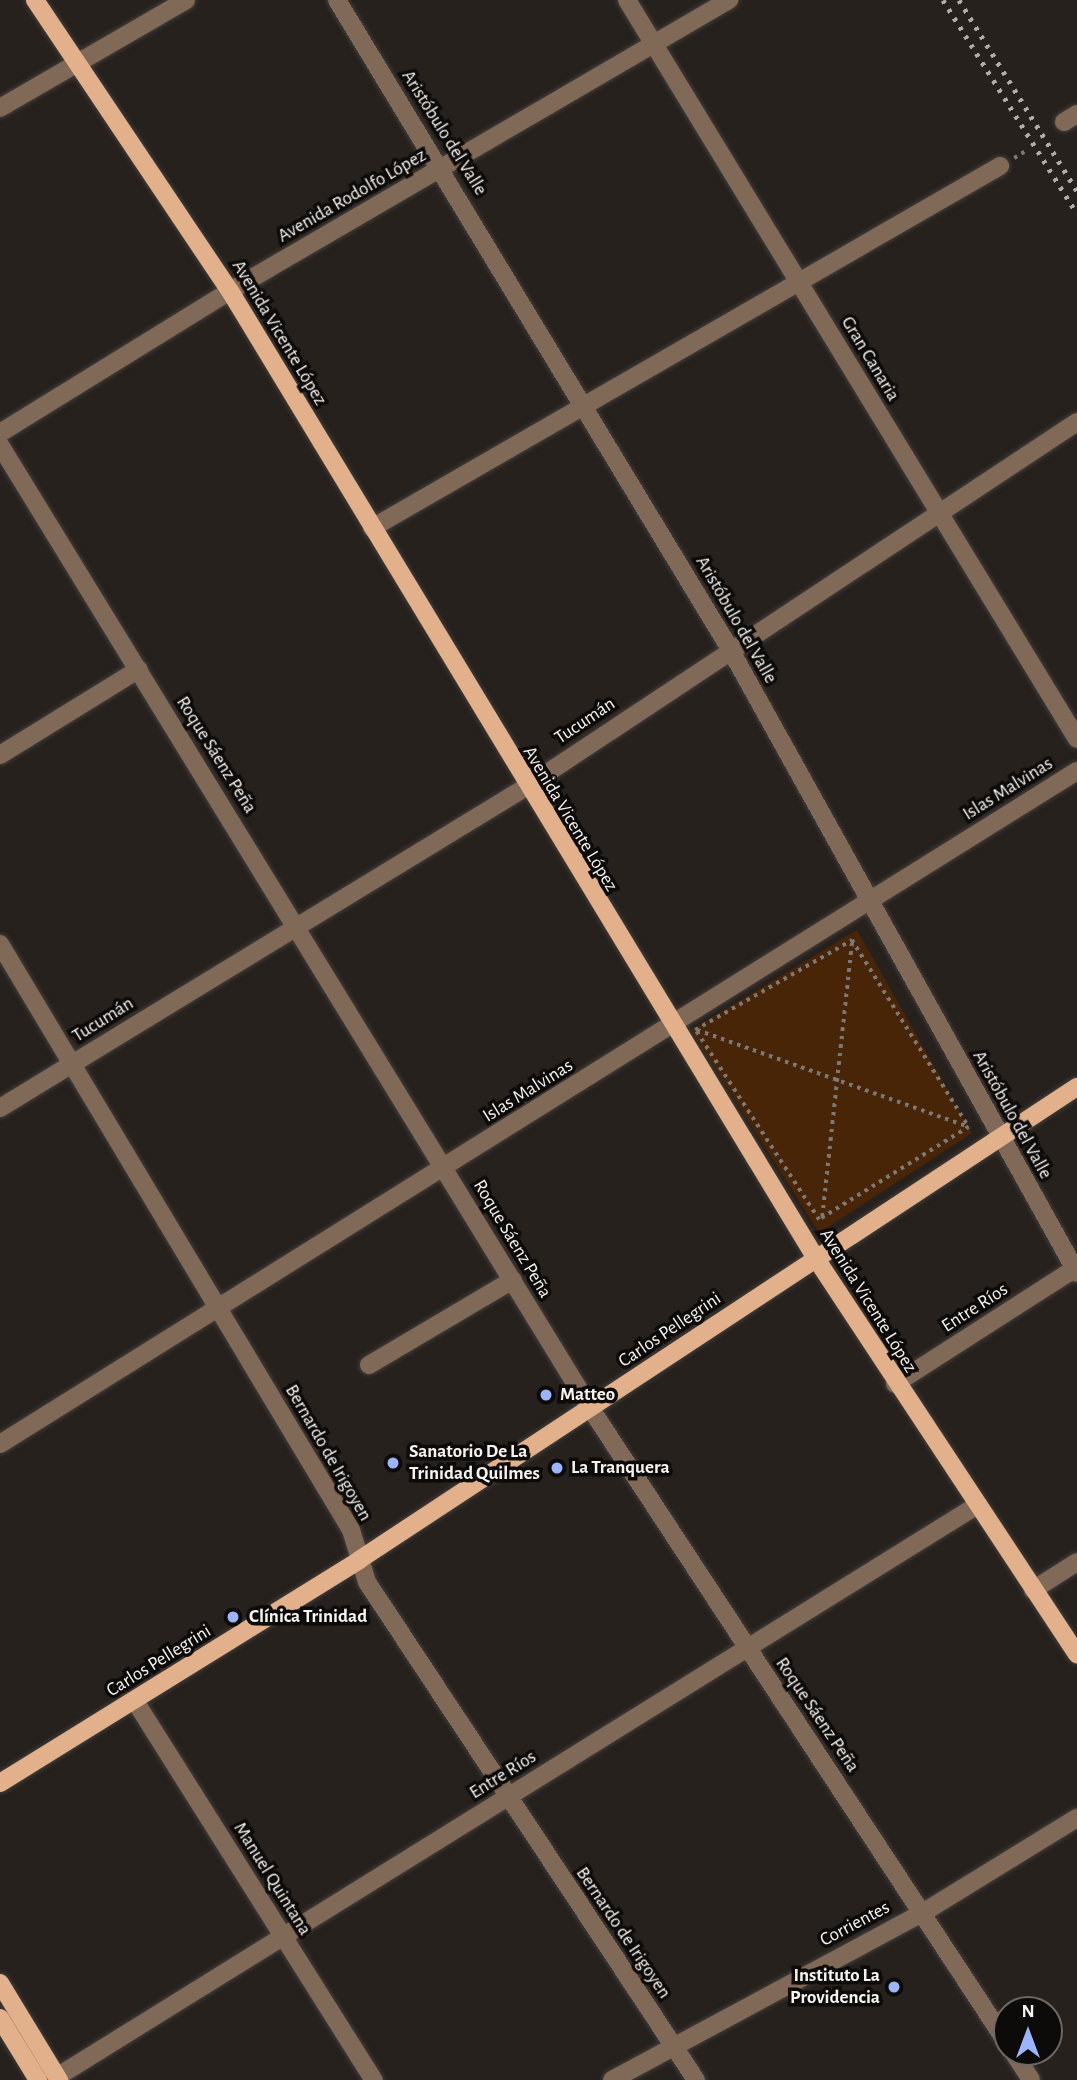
<!DOCTYPE html>
<meta charset="utf-8">
<style>
body{margin:0}
#map{position:relative;width:1077px;height:2080px;overflow:hidden;background:#26211d;font-family:"Alegreya Sans",sans-serif}
div>[style]{position:absolute}
.green>*{inset:0;background:#472506}
.path>*{height:3.5px;margin-top:-1.75px;transform-origin:0;background:repeating-linear-gradient(90deg,#7c7875 0 3.5px,transparent 0 8.5px)}
.roads{filter:drop-shadow(0 0 2px #433e3b) drop-shadow(0 0 2px #433e3b)}
.minor>*{height:18px;margin:-9px;padding:0 9px;transform-origin:9px;border-radius:9px;background:#816957}
.major>*{height:18px;margin:-9px;padding:0 9px;transform-origin:9px;border-radius:9px;background:#e2b18b}
.rail>*{height:5px;margin-top:-2.5px;transform-origin:0;background:repeating-linear-gradient(90deg,#b1acaa 0 3.5px,transparent 0 10.5px)}
.dots>*{width:19px;height:19px;translate:-50% -50%;box-sizing:border-box;border:4px solid #0d0b09;border-radius:50%}
span{translate:-50% -50%;white-space:nowrap;text-align:center;line-height:1.15;-webkit-text-stroke:7px #0d0b09;paint-order:stroke}
.street-label{font-size:19px;color:#f7f3f1}
.poi-label{font-size:19px;color:#f7f3f1;font-weight:700}
.left{translate:0 -50%;text-align:left}
.right{translate:-100% -50%;text-align:right}
.north{position:absolute;left:993px;top:1996px;width:70px;height:70px;box-sizing:border-box;background:#0d0b09;border:2px solid #6b6866;border-radius:50%;rotate:0deg;font-size:19px;font-weight:700;line-height:28px;text-align:center;color:#f7f3f1}
.north::after{content:'';display:block;margin:auto;width:24px;height:32px;background:#9bb5fd;clip-path:polygon(50% 0,100% 100%,50% 72%,0 100%)}
</style>
<div id="map">
<div class="green">
<i style="clip-path:polygon(857px 930px,972px 1133px,819px 1233px,691px 1030px)"></i>
</div>
<div class="path">
<i style="left:1014px;top:158px;width:12px;rotate:-31deg"></i>
<i style="left:852px;top:940px;width:221px;rotate:58deg"></i>
<i style="left:969px;top:1127px;width:176px;rotate:148.2deg"></i>
<i style="left:819px;top:1220px;width:227px;rotate:-123.1deg"></i>
<i style="left:695px;top:1030px;width:181px;rotate:-29.8deg"></i>
<i style="left:697px;top:1030px;width:287px;rotate:19.6deg"></i>
<i style="left:822px;top:1217px;width:277px;rotate:-83.8deg"></i>
</div>
<div class="roads">
<div class="minor">
<i style="left:337px;top:0;width:759px;rotate:58.8deg"></i>
<i style="left:730px;top:649px;width:714px;rotate:60.92deg"></i>
<i style="left:627px;top:0;width:865px;rotate:58.66deg"></i>
<i style="left:0;top:108px;width:215px;rotate:-30.1deg"></i>
<i style="left:1064px;top:122px;width:15px;rotate:-32deg"></i>
<i style="left:0;top:433px;width:270px;rotate:-31.7deg"></i>
<i style="left:230px;top:291px;width:578px;rotate:-30.25deg"></i>
<i style="left:0;top:445px;width:1131px;rotate:58.49deg"></i>
<i style="left:591px;top:1409px;width:758px;rotate:56.73deg"></i>
<i style="left:372px;top:528px;width:725px;rotate:-29.96deg"></i>
<i style="left:0;top:755px;width:163px;rotate:-31.7deg"></i>
<i style="left:0;top:944px;width:683px;rotate:59.08deg"></i>
<i style="left:351px;top:1530px;width:54px;rotate:72.9deg"></i>
<i style="left:367px;top:1582px;width:597px;rotate:56.55deg"></i>
<i style="left:0;top:1108px;width:616px;rotate:-31.39deg"></i>
<i style="left:526px;top:787px;width:661px;rotate:-33.52deg"></i>
<i style="left:369px;top:1365px;width:167px;rotate:-30.6deg"></i>
<i style="left:895px;top:1384px;width:216px;rotate:-32.7deg"></i>
<i style="left:0;top:1444px;width:1270px;rotate:-32deg"></i>
<i style="left:1033px;top:1590px;width:52px;rotate:-32.5deg"></i>
<i style="left:135px;top:1701px;width:448px;rotate:57.8deg"></i>
<i style="left:1013px;top:2052px;width:33px;rotate:57deg"></i>
<i style="left:52px;top:2080px;width:1088px;rotate:-31.85deg"></i>
<i style="left:612px;top:2080px;width:354px;rotate:-28.3deg"></i>
<i style="left:924px;top:1912px;width:180px;rotate:-31.6deg"></i>
</div>
<div class="major">
<i style="left:35px;top:0;width:350px;rotate:56.2deg"></i>
<i style="left:230px;top:291px;width:1129px;rotate:58.8deg"></i>
<i style="left:815px;top:1257px;width:476px;rotate:56.6deg"></i>
<i style="left:0;top:1783px;width:423px;rotate:-31.8deg"></i>
<i style="left:359px;top:1560px;width:860px;rotate:-33.38deg"></i>
<i style="left:0;top:1983px;width:114px;rotate:58.7deg"></i>
<i style="left:0;top:2018px;width:73px;rotate:58.5deg"></i>
</div>
</div>
<div class="rail">
<i style="left:943px;top:0;width:252px;rotate:57.9deg"></i>
<i style="left:959px;top:0;width:225px;rotate:58.3deg"></i>
</div>
<div class="dots">
<i style="left:546px;top:1395px;background:#9bb5fd"></i>
<i style="left:393px;top:1463px;background:#9bb5fd"></i>
<i style="left:557px;top:1468px;background:#9bb5fd"></i>
<i style="left:233px;top:1617px;background:#9bb5fd"></i>
<i style="left:894px;top:1987px;background:#9bb5fd"></i>
</div>
<div class="street-label">
<span style="left:444px;top:133px;rotate:58deg">Aristóbulo del Valle</span>
<span style="left:352px;top:196px;rotate:-30deg">Avenida Rodolfo López</span>
<span style="left:279px;top:333px;rotate:59deg">Avenida Vicente López</span>
<span style="left:870px;top:359px;rotate:59deg">Gran Canaria</span>
<span style="left:736px;top:620px;rotate:60deg">Aristóbulo del Valle</span>
<span style="left:585px;top:721px;rotate:-34deg">Tucumán</span>
<span style="left:216px;top:755px;rotate:58deg">Roque Sáenz Peña</span>
<span style="left:1008px;top:789px;rotate:-32deg">Islas Malvinas</span>
<span style="left:570px;top:819px;rotate:59deg">Avenida Vicente López</span>
<span style="left:103px;top:1020px;rotate:-32deg">Tucumán</span>
<span style="left:528px;top:1091px;rotate:-32deg">Islas Malvinas</span>
<span style="left:1012px;top:1115px;rotate:61deg">Aristóbulo del Valle</span>
<span style="left:512px;top:1239px;rotate:59deg">Roque Sáenz Peña</span>
<span style="left:868px;top:1301px;rotate:58deg">Avenida Vicente López</span>
<span style="left:975px;top:1308px;rotate:-33deg">Entre Ríos</span>
<span style="left:670px;top:1330px;rotate:-34deg">Carlos Pellegrini</span>
<span style="left:328px;top:1453px;rotate:60deg">Bernardo de Irigoyen</span>
<span style="left:159px;top:1661px;rotate:-32deg">Carlos Pellegrini</span>
<span style="left:817px;top:1715px;rotate:56deg">Roque Sáenz Peña</span>
<span style="left:503px;top:1775px;rotate:-32deg">Entre Ríos</span>
<span style="left:272px;top:1879px;rotate:58deg">Manuel Quintana</span>
<span style="left:855px;top:1924px;rotate:-28deg">Corrientes</span>
<span style="left:623px;top:1933px;rotate:56deg">Bernardo de Irigoyen</span>
</div>
<div class="poi-label">
<span class="left" style="left:560px;top:1395px">Matteo</span>
<span class="left" style="left:409px;top:1463px">Sanatorio De La<br>Trinidad Quilmes</span>
<span class="left" style="left:571px;top:1468px">La Tranquera</span>
<span class="left" style="left:249px;top:1617px">Clínica Trinidad</span>
<span class="right" style="left:880px;top:1987px">Instituto La<br>Providencia</span>
</div>
<div class="north">N</div>
</div>
